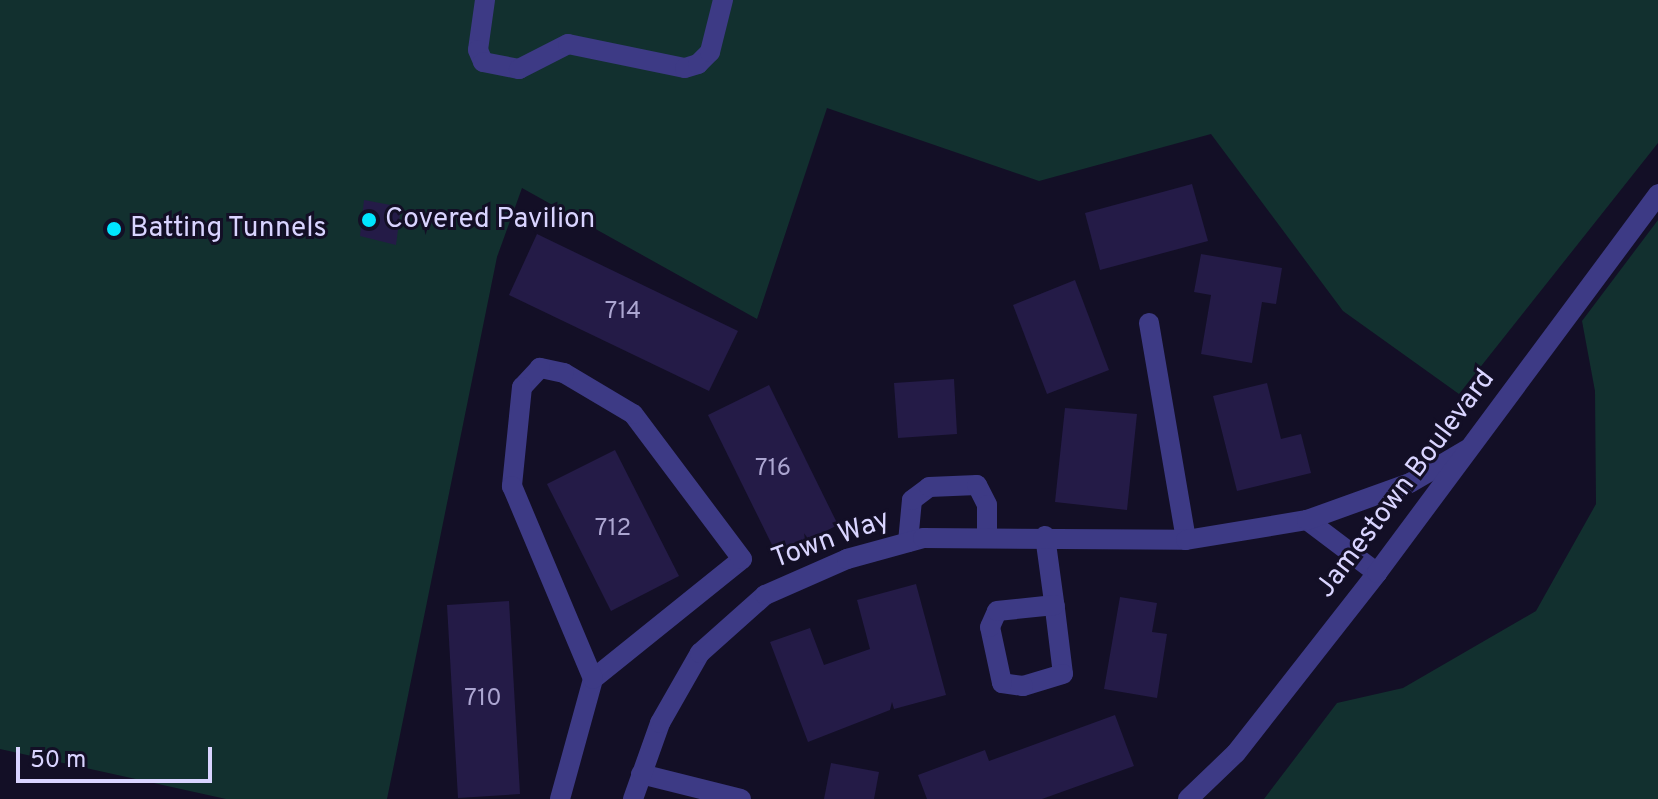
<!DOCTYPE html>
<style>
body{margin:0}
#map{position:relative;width:1658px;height:799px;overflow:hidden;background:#130f26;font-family:Overpass,sans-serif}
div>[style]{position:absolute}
.green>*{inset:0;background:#12302f}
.building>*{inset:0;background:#241b47}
.minor>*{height:20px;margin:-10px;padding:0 10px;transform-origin:10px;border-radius:10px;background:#3d3a85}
.dots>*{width:22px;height:22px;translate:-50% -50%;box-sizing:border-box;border:4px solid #130f26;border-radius:50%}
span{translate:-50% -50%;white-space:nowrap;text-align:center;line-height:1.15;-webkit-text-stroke:6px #130f26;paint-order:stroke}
.number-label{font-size:24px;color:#aca6d1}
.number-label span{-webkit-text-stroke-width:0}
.poi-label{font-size:28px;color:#d9d4ff}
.left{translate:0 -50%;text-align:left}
.street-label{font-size:28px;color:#d9d4ff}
.scale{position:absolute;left:16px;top:747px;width:196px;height:36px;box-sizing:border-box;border:4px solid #d9d4ff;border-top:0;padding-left:10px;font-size:24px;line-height:28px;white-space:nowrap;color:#d9d4ff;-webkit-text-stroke:6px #130f26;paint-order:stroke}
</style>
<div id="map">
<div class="green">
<i style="clip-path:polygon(0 0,1658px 0,1658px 143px,1459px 394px,1343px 311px,1211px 134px,1039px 181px,827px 108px,757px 319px,522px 188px,497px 257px,387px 799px,226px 799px,0 749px)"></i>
<i style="clip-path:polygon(1658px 220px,1658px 799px,1264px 799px,1337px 703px,1403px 688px,1536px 611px,1596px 504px,1595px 391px,1582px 321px)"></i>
</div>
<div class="building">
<i style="clip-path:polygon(1192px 184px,1208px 241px,1100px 270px,1085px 213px)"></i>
<i style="clip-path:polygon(364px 200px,401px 207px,396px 245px,360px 236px)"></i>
<i style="clip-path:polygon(537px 234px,738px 331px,709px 391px,509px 295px)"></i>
<i style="clip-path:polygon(1201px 254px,1282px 268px,1276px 304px,1262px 302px,1252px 363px,1201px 354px,1211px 295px,1194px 292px)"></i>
<i style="clip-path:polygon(1075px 280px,1109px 370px,1047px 394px,1013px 305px)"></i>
<i style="clip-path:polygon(954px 379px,957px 434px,898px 438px,894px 383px)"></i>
<i style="clip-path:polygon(1267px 383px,1281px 439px,1301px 434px,1311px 473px,1237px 491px,1213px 396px)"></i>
<i style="clip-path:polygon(769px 385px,838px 525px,777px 555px,708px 415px)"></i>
<i style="clip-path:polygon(1065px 408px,1137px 414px,1127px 510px,1055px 502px)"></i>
<i style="clip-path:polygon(615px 450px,679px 576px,611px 611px,547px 484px)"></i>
<i style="clip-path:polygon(916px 584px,946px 695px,894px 709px,892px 702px,890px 710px,808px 742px,770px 642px,810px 628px,824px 665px,870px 649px,857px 600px)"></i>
<i style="clip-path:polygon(1120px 597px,1157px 603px,1152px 632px,1167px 634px,1157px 698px,1104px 689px)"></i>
<i style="clip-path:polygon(509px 601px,520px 794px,458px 798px,447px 605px)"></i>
<i style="clip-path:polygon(1115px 715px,1134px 766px,1042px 799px,927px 799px,918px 775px,985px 750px,989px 761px)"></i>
<i style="clip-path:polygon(831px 763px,879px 772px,874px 799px,824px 799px)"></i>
</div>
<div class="minor">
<i style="left:485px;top:0;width:50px;rotate:98deg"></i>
<i style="left:478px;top:50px;width:13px;rotate:67deg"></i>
<i style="left:483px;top:62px;width:37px;rotate:11deg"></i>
<i style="left:519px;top:69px;width:55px;rotate:-27deg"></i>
<i style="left:568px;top:44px;width:119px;rotate:11.6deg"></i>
<i style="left:685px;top:68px;width:14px;rotate:-17deg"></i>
<i style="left:698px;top:64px;width:17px;rotate:-45deg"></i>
<i style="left:710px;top:52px;width:54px;rotate:-76deg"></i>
<i style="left:1149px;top:323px;width:220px;rotate:80.3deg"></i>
<i style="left:1307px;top:520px;width:88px;rotate:37.1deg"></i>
<i style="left:1045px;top:536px;width:74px;rotate:82.2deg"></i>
<i style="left:1055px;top:609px;width:65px;rotate:83deg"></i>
<i style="left:1063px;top:674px;width:42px;rotate:163.3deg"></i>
<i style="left:1023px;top:686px;width:21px;rotate:-172deg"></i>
<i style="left:1002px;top:683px;width:57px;rotate:-102.1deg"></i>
<i style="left:990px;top:627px;width:17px;rotate:-66deg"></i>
<i style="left:997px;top:611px;width:58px;rotate:-5.9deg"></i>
<i style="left:908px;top:542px;width:42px;rotate:-84.6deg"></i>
<i style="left:912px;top:500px;width:21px;rotate:-37deg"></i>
<i style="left:929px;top:487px;width:48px;rotate:-2.4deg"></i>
<i style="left:977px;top:485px;width:22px;rotate:63deg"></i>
<i style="left:987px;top:505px;width:32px;rotate:90deg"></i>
<i style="left:641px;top:774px;width:103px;rotate:14deg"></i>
<i style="left:560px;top:799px;width:124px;rotate:-74.6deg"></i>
<i style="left:593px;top:679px;width:191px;rotate:-38.8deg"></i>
<i style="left:742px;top:559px;width:181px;rotate:-126.9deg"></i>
<i style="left:633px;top:414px;width:80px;rotate:-149.3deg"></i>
<i style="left:564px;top:373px;width:25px;rotate:-168deg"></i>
<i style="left:540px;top:368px;width:26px;rotate:133deg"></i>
<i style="left:522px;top:387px;width:100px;rotate:95.8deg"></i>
<i style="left:512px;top:486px;width:209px;rotate:67.2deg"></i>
<i style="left:633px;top:799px;width:81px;rotate:-70.4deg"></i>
<i style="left:660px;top:723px;width:81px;rotate:-60.3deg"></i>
<i style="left:700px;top:653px;width:87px;rotate:-41.7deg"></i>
<i style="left:765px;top:595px;width:90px;rotate:-23.7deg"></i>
<i style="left:847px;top:559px;width:79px;rotate:-15.4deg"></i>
<i style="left:923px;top:538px;width:263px;rotate:0.4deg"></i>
<i style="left:1186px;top:540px;width:123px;rotate:-9.4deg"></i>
<i style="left:1307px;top:520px;width:109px;rotate:-19.8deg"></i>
<i style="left:1410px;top:483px;width:65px;rotate:-30.5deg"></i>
<i style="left:1188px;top:799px;width:66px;rotate:-43.8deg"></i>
<i style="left:1236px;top:753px;width:229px;rotate:-51.9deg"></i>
<i style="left:1377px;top:573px;width:472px;rotate:-53.4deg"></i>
</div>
<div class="dots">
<i style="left:369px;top:220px;background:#00e5ff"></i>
<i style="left:114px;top:229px;background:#00e5ff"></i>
</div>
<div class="number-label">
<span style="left:623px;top:313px">714</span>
<span style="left:773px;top:470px">716</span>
<span style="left:613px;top:530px">712</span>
<span style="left:483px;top:700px">710</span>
</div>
<div class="poi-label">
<span class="left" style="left:385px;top:220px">Covered Pavilion</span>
<span class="left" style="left:130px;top:229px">Batting Tunnels</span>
</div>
<div class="street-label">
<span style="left:1406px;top:484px;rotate:-53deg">Jamestown Boulevard</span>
<span style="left:831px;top:540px;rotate:-20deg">Town Way</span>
</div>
<div class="scale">50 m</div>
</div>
